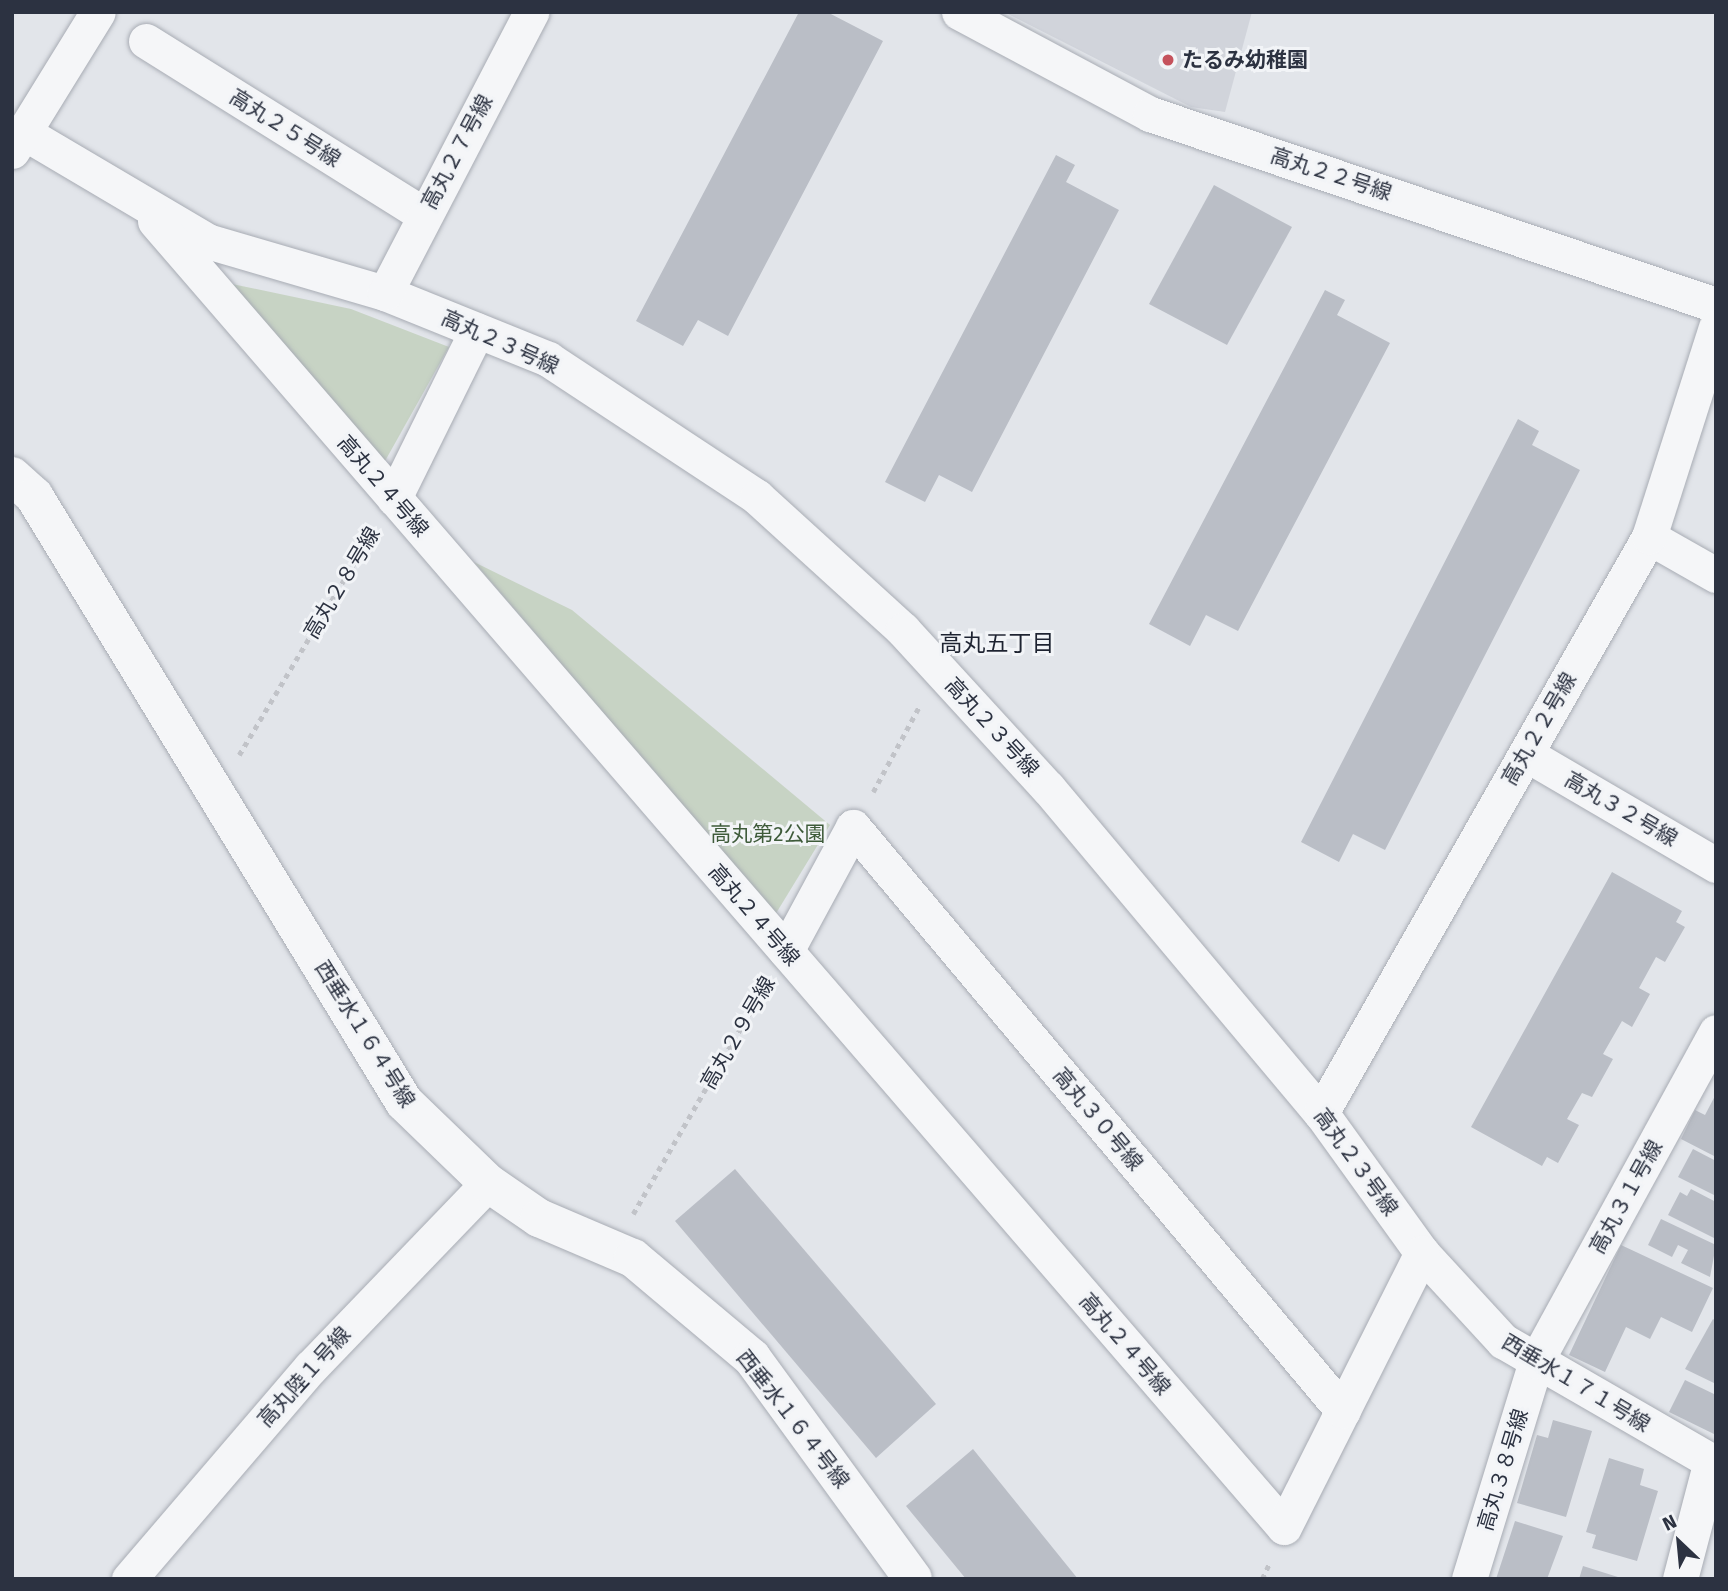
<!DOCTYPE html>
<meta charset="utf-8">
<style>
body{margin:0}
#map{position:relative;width:1728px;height:1591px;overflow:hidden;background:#e2e5ea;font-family:"Fira Sans","Noto Sans JP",sans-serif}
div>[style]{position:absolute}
.built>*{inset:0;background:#d1d4db}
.green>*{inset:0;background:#c7d3c4}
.building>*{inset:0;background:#babec6}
.path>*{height:4.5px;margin-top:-2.25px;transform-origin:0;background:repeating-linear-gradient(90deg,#c1c3c8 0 5px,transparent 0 10px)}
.roads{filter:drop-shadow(0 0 2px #a8acb4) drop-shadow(0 0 2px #a8acb4)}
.minor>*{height:35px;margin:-17.5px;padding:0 17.5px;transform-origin:17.5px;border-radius:17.5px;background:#f5f6f8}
.tertiary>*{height:38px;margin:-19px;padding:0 19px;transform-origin:19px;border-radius:19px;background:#f5f6f8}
.dots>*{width:19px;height:19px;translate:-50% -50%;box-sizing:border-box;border:4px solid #f2f4f7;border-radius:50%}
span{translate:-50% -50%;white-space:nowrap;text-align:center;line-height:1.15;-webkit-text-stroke:6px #f2f4f7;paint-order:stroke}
.poi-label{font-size:21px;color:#2c3241;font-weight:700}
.left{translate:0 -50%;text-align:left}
.street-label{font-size:21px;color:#2c3241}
.park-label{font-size:21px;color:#3e5b3a}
.neighbourhood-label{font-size:23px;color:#1e2331}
.frame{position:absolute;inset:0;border:14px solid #2c3241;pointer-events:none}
.north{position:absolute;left:1644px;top:1507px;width:70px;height:70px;-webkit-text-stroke:5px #f2f4f7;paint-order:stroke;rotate:334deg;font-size:19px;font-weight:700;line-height:28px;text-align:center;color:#2c3241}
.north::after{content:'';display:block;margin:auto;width:24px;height:32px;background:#2c3241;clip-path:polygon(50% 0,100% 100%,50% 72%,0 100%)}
</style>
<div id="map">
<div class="built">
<i style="clip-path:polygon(1004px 12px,1252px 12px,1225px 112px,1191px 107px)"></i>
</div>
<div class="green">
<i style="clip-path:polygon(232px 284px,351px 309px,449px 347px,385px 461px)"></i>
<i style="clip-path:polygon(474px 562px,572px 610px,830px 825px,775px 915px)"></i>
</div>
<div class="building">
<i style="clip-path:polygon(799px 12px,827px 12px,883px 41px,728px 336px,698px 320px,683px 346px,636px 321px)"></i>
<i style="clip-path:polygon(1056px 155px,1075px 165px,1066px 182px,1119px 210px,972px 492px,939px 475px,925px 502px,885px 482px)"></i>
<i style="clip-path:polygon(1214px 185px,1292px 227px,1227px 345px,1149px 304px)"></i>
<i style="clip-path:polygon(1325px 290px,1345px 300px,1337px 315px,1390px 343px,1238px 631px,1206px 615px,1190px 646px,1149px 624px)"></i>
<i style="clip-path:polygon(1518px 419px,1539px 431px,1532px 445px,1580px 470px,1385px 850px,1353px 834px,1339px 862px,1301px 842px)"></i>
<i style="clip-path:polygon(1612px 872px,1682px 911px,1676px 922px,1685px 927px,1665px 962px,1656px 957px,1639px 988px,1650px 994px,1632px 1027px,1622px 1021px,1603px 1054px,1613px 1059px,1592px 1097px,1582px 1093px,1567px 1119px,1579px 1125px,1558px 1163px,1547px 1157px,1542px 1166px,1471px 1127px)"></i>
<i style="clip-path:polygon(1716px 1094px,1716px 1157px,1681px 1139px,1695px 1110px,1705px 1115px)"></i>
<i style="clip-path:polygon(1693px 1149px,1716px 1161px,1716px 1196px,1678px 1177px)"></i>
<i style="clip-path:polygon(735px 1169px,936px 1404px,876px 1458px,675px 1221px)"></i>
<i style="clip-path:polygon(1691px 1189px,1716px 1202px,1716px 1239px,1668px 1215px,1680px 1192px,1687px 1196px)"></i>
<i style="clip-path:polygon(1661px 1219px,1716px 1245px,1710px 1277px,1681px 1263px,1688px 1250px,1678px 1245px,1672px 1257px,1648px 1245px)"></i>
<i style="clip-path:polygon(1621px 1245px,1713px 1288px,1692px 1332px,1661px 1317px,1650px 1339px,1626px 1327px,1605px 1372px,1569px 1355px)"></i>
<i style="clip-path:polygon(1713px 1319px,1716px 1321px,1716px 1384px,1685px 1369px)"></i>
<i style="clip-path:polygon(1685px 1380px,1716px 1395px,1716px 1435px,1669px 1412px)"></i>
<i style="clip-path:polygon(1553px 1420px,1592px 1431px,1566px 1517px,1517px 1503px,1537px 1435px,1548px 1438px)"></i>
<i style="clip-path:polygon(973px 1449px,1078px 1579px,966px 1579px,906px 1506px)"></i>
<i style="clip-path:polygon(1609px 1458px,1644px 1469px,1640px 1485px,1658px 1491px,1637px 1561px,1592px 1548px,1596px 1535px,1586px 1532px)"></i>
<i style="clip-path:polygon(1515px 1521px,1563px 1536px,1547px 1579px,1496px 1579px)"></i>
<i style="clip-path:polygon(1583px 1566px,1621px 1578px,1621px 1579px,1579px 1579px)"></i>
</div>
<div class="path">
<i style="left:239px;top:755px;width:261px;rotate:-59.1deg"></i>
<i style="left:873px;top:792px;width:97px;rotate:-61.6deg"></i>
<i style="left:633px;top:1214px;width:265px;rotate:-59.9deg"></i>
<i style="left:1262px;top:1579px;width:17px;rotate:-65deg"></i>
</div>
<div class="roads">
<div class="minor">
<i style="left:959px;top:12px;width:217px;rotate:28.1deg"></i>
<i style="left:1150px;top:114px;width:597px;rotate:18.65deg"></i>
<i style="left:146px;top:41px;width:328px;rotate:32deg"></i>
<i style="left:23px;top:132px;width:214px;rotate:30.6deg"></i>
<i style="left:207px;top:241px;width:185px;rotate:16.3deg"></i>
<i style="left:385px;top:293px;width:176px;rotate:22deg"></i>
<i style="left:548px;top:359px;width:250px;rotate:33.4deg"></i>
<i style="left:757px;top:497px;width:197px;rotate:42.3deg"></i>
<i style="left:903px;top:630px;width:214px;rotate:47.5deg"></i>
<i style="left:1048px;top:788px;width:424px;rotate:50deg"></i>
<i style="left:1321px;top:1113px;width:173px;rotate:54.2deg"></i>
<i style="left:1422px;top:1253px;width:120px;rotate:47.4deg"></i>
<i style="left:1503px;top:1341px;width:246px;rotate:30deg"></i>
<i style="left:12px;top:151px;width:163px;rotate:-58.3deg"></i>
<i style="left:155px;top:221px;width:1726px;rotate:49.16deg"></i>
<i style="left:1284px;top:1527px;width:307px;rotate:-63.3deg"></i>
<i style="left:385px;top:293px;width:317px;rotate:-62.5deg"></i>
<i style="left:394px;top:498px;width:187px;rotate:-63.7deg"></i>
<i style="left:1649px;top:537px;width:77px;rotate:29.6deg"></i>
<i style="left:1526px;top:754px;width:220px;rotate:30.3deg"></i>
<i style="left:786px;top:951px;width:141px;rotate:-61.6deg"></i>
<i style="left:853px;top:827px;width:762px;rotate:50deg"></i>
<i style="left:1321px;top:1113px;width:663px;rotate:-60.34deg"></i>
<i style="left:1649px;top:537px;width:220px;rotate:-72.3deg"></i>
<i style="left:129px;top:1579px;width:279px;rotate:-49.4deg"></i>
<i style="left:311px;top:1367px;width:255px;rotate:-46.1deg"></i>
<i style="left:1469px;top:1579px;width:228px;rotate:-72.9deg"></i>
<i style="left:1536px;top:1361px;width:375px;rotate:-61.3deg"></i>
<i style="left:1680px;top:1579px;width:122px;rotate:-75.3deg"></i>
</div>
<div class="tertiary">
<i style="left:12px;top:476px;width:30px;rotate:42deg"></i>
<i style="left:34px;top:496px;width:710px;rotate:58.59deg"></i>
<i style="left:404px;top:1102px;width:117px;rotate:44deg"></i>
<i style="left:488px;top:1183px;width:62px;rotate:34.5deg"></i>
<i style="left:539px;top:1218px;width:102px;rotate:23.1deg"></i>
<i style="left:633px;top:1258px;width:155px;rotate:40deg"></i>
<i style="left:752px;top:1358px;width:273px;rotate:53.9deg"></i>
</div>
</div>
<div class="dots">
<i style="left:1168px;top:60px;background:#c5525c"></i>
</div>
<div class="poi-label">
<span class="left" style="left:1182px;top:60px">たるみ幼稚園</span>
</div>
<div class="street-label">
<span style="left:285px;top:128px;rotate:32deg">高丸２５号線</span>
<span style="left:457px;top:152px;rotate:-62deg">高丸２７号線</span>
<span style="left:1331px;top:174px;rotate:18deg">高丸２２号線</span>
<span style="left:500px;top:342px;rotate:24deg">高丸２３号線</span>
<span style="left:383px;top:486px;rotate:49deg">高丸２４号線</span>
<span style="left:342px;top:583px;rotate:-59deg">高丸２８号線</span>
<span style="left:992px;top:727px;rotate:47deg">高丸２３号線</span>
<span style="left:1539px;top:729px;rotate:-60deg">高丸２２号線</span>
<span style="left:1621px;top:809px;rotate:30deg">高丸３２号線</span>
<span style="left:754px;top:915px;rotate:49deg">高丸２４号線</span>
<span style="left:738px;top:1033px;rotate:-60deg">高丸２９号線</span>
<span style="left:365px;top:1034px;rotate:58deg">西垂水１６４号線</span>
<span style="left:1098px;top:1119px;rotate:50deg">高丸３０号線</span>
<span style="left:1356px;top:1162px;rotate:54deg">高丸２３号線</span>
<span style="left:1626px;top:1197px;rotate:-61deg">高丸３１号線</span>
<span style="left:1125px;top:1344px;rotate:49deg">高丸２４号線</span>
<span style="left:304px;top:1377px;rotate:-48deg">高丸陸１号線</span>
<span style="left:1576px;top:1383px;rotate:31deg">西垂水１７１号線</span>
<span style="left:793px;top:1419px;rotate:52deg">西垂水１６４号線</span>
<span style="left:1503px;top:1470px;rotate:-73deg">高丸３８号線</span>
</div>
<div class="park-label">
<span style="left:768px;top:834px">高丸第2公園</span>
</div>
<div class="neighbourhood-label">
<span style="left:997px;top:643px">高丸五丁目</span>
</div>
<div class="frame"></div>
<div class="north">N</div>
</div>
